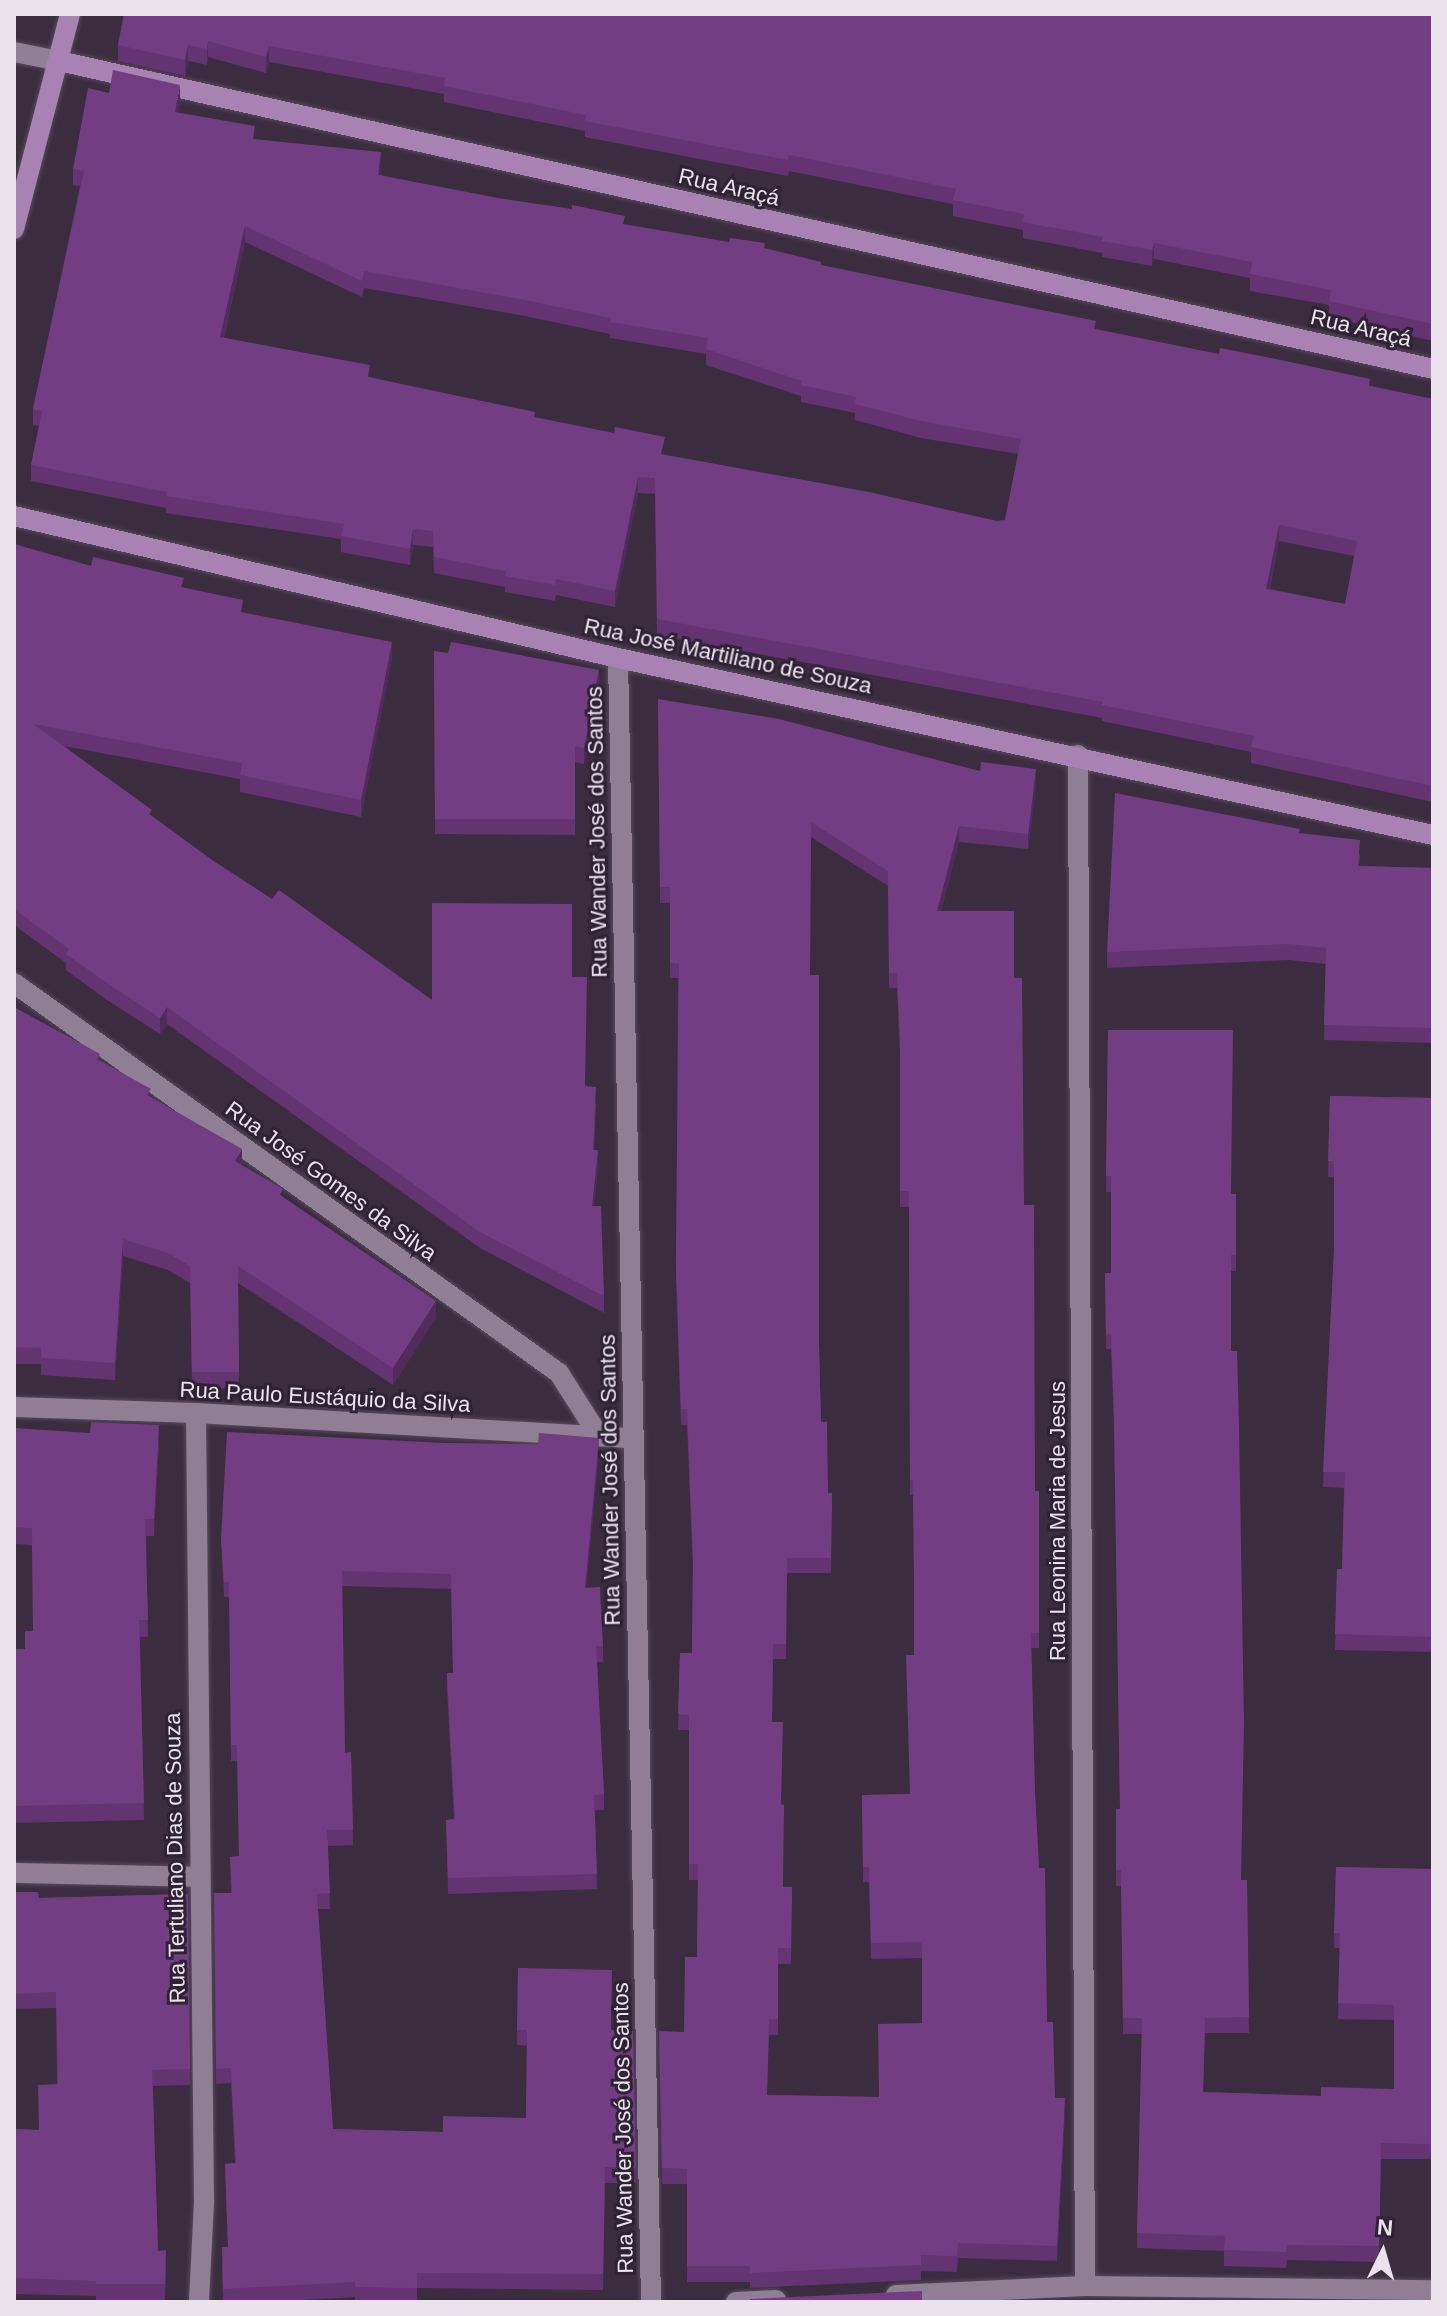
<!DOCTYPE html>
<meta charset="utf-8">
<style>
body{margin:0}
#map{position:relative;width:1447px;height:2316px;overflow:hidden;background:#3b2c3f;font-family:Arial,sans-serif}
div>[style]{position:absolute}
.roads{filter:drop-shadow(0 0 2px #564a5a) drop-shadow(0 0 2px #564a5a)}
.street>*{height:20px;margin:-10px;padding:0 10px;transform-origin:10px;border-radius:10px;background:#8f7e94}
.secondary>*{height:20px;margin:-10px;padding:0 10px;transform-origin:10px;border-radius:10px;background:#a782b3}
.wall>*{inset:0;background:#633471}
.shaded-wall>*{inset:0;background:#502b5c}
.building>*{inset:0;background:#733d83}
span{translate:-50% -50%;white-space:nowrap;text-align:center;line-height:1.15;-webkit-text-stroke:6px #302235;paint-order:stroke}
.street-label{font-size:22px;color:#ebe2ee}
.frame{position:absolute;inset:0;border:16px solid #ebe2ee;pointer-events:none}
.north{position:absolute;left:1343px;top:2212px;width:80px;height:80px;-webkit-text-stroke:6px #302235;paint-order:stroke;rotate:5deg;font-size:22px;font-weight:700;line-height:32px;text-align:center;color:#ebe2ee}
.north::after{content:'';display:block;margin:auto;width:28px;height:36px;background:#ebe2ee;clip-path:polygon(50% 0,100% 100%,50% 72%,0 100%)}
</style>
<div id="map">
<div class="roads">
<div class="street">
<i style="left:14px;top:52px;width:46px;rotate:11.3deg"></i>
<i style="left:618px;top:658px;width:1644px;rotate:88.85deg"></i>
<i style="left:1078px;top:755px;width:1531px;rotate:89.74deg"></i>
<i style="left:14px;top:983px;width:670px;rotate:35.59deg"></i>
<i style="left:559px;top:1373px;width:75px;rotate:57.6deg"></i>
<i style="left:14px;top:1407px;width:182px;rotate:1.9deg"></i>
<i style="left:196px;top:1413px;width:438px;rotate:3.3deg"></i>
<i style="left:196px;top:1413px;width:789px;rotate:89.42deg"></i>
<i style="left:204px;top:2202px;width:100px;rotate:92.9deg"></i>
<i style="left:14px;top:1873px;width:184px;rotate:1.2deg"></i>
<i style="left:896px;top:2295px;width:189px;rotate:-2.7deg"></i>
<i style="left:1085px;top:2286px;width:348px;rotate:0.7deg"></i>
<i style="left:736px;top:2302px;width:40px;rotate:-2.9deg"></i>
</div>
<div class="secondary">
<i style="left:59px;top:61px;width:1408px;rotate:12.63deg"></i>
<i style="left:14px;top:229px;width:222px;rotate:-75.4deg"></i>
<i style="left:14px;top:516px;width:620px;rotate:13.23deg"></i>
<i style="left:618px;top:658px;width:834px;rotate:12.25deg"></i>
</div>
</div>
<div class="wall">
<i style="clip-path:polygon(124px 14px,1433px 14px,1433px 341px,1329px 317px,1329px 305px,1250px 291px,1250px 278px,1154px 259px,1152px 266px,1102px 257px,1102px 253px,1023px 238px,1023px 230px,953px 216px,953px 204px,789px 171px,788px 176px,585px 137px,585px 131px,444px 102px,444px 94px,269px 62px,266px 73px,208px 57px,207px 65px,188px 61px,185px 76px,118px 61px,118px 45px)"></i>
<i style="clip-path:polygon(evenodd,109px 93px,180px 102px,178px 113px,255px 139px,381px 169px,380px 175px,625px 225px,765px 249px,821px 265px,1096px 329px,1433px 399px,1433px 802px,1251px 763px,1251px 752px,1102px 721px,1102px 718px,657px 635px,655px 494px,638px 493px,615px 607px,556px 595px,555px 601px,505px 592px,505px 587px,434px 573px,433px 547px,413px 545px,410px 565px,341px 552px,341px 539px,166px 513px,166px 508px,31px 481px,31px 465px,39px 426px,33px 425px,33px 409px,80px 186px,73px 185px,73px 169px,109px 93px,245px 242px,362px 297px,364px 288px,520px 315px,610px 334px,610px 338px,706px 354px,706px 365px,801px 396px,801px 402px,855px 413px,855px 420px,921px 438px,1018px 454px,1005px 520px,997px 521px,664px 455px,535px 417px,370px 377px,224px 338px,245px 242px,109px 93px,1279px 541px,1354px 556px,1345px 604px,1270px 589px,1279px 541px)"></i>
<i style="clip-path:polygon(14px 544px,91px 566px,184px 588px,243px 613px,392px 658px,361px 817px,240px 792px,240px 779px,64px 746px,152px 816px,212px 860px,272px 899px,432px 1000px,572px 977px,585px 1086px,596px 1104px,594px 1150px,598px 1167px,594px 1206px,604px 1296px,604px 1313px,480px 1248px,167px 1024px,160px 1034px,107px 1000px,66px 970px,66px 963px,14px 925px)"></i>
<i style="clip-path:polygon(434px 651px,599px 686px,584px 764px,575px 762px,575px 835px,435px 834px)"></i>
<i style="clip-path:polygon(evenodd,658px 699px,1036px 785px,1028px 849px,959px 842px,941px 911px,1014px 978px,1035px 1491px,1039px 1491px,1039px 1648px,1031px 1648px,1035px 1793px,1047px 2022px,1055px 2098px,1065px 2114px,1057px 2261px,958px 2258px,957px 2272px,921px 2271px,921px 2280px,750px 2288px,750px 2282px,687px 2282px,687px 2184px,662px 2184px,659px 2047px,684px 2032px,697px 1957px,698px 1880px,689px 1880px,689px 1730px,678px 1730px,680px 1653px,692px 1653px,693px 1570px,687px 1425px,681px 1425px,676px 1279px,678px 978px,670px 978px,670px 903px,660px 903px,658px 699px,811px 837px,888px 886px,889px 988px,897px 988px,900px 1055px,900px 1207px,909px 1207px,910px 1495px,913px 1495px,914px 1584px,914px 1655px,910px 1794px,862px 1795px,863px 1882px,869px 1882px,871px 1959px,922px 1958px,922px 2023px,879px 2097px,767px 2095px,769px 2035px,778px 2035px,778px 1964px,791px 1964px,792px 1887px,783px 1887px,781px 1804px,772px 1722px,773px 1659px,786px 1659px,787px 1573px,831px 1573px,832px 1493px,828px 1493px,821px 1422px,819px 1346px,810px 975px,811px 837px)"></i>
<i style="clip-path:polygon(1300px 833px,1360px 855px,1359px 866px,1433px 868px,1433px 1043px,1324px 1040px,1326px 964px,1289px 960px,1107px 968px,1107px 952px)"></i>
<i style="clip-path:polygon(14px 1007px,100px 1061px,151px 1097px,283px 1197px,436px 1318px,393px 1385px,238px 1283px,239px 1388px,192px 1389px,190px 1283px,168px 1270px,123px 1256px,115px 1380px,41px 1375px,41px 1364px,14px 1364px)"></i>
<i style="clip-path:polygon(1108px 1030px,1231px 1194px,1236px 1194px,1236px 1271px,1231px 1271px,1231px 1351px,1241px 1880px,1247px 1880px,1249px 2033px,1205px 2033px,1203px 2092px,1321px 2096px,1394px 2089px,1394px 2020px,1338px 2019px,1340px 1948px,1334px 1948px,1336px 1867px,1433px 1869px,1433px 2159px,1381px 2159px,1379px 2262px,1287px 2260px,1286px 2268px,1224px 2266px,1224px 2251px,1137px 2248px,1142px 2034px,1123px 2034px,1121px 1886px,1116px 1886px,1116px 1809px,1120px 1809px,1114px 1428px,1111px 1349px,1106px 1349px,1105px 1273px,1111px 1273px,1111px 1192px,1106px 1192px)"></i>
<i style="clip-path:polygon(1330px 1096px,1433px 1098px,1433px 1652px,1335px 1650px,1337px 1569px,1342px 1569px,1344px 1488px,1323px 1487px,1334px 1251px,1334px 1177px,1328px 1177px)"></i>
<i style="clip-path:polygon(14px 1428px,159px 1442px,154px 1536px,146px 1536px,148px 1637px,140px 1637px,144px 1820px,14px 1823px,14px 1649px,25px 1649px,33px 1631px,32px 1545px,14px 1544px)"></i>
<i style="clip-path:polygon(599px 1454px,586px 1588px,603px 1646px,603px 1662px,597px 1662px,604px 1794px,604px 1810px,595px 1810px,597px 1889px,448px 1894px,446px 1820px,454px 1819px,447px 1689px,447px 1673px,453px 1673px,451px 1589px,342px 1586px,345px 1753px,351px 1752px,353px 1845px,328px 1846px,330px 1909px,318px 1909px,333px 2129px,443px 2132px,526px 2118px,527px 2046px,517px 2045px,518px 1968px,611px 2030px,633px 2031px,636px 2183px,605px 2183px,603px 2290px,417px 2288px,417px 2302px,355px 2302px,355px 2297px,269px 2302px,223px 2302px,222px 2263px,228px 2247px,225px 2164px,235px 2163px,231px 2083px,216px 2084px,214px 1893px,231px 1893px,230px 1857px,239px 1856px,237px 1761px,231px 1761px,229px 1597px,224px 1597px,221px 1538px)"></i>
<i style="clip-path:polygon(14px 1892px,39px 1898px,188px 1894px,190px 2085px,153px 2086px,158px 2251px,166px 2266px,165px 2300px,96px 2300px,96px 2296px,14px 2294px,14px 2129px,38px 2130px,57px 2085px,56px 2008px,14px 2009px)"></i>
</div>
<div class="shaded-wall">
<i style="clip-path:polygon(208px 41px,208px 57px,207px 65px,207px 49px)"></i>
<i style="clip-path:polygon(188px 45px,188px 61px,185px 76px,185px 60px)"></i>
<i style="clip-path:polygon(269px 46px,269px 62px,266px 73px,266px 57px)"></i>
<i style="clip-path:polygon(180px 85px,180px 102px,175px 129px,175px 112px)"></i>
<i style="clip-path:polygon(381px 152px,381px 169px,378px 191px,378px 175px)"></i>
<i style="clip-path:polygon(245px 226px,245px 242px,220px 353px,220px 337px)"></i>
<i style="clip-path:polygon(1154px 243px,1154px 259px,1152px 266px,1152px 250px)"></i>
<i style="clip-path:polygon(638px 477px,638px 493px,615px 607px,615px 591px)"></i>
<i style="clip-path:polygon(1279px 525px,1279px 541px,1266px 605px,1266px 589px)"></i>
<i style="clip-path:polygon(413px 529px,413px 545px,410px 565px,410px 549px)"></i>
<i style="clip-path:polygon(392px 642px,392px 658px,361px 817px,361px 800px)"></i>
<i style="clip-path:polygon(599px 670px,599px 686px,584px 764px,584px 748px)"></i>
<i style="clip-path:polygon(1036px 769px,1036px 785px,1028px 849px,1028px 834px)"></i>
<i style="clip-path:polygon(959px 826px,959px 842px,937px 926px,937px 911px)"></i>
<i style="clip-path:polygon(167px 1007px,167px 1024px,160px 1034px,160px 1018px)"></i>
<i style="clip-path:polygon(242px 1149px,242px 1166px,235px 1161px)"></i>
<i style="clip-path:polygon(598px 1150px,598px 1167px,592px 1222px,592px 1206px)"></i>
<i style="clip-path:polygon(123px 1239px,123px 1256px,115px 1380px,115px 1363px)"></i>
<i style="clip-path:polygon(436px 1301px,436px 1318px,393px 1385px,393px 1368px)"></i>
<i style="clip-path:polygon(159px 1425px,159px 1442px,154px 1536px,154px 1519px)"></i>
<i style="clip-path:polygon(599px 1438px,599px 1454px,585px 1603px,585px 1588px)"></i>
<i style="clip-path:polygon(1065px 2098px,1065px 2114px,1057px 2261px,1057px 2246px)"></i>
</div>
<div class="building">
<i style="clip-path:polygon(124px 14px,1433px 14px,1433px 324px,1329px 301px,1331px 290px,1250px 274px,1252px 262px,1154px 243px,1152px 250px,1102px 241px,1103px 237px,1023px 222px,1024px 214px,953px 200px,956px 189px,789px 155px,788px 160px,585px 121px,586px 115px,444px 86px,445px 78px,269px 46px,266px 57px,208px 41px,207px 49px,188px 45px,185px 60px,118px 45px)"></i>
<i style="clip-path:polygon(evenodd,113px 70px,180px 85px,175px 112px,255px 126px,253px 139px,381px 152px,378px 175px,498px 198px,572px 209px,572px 205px,625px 216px,623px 224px,729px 242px,730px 238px,765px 243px,764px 248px,821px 262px,821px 265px,1096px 321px,1094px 329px,1219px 354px,1220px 348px,1271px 358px,1370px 379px,1369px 386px,1433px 399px,1433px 786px,1251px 747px,1254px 736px,1102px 705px,1103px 702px,657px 619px,655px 478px,638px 477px,615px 591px,556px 579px,555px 585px,505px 576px,506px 571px,434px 557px,433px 531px,413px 529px,410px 549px,341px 536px,344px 524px,166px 496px,167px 492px,31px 465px,42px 411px,33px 409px,84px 171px,73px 169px,88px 88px,109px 93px,113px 70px,245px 226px,362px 281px,364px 271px,520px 299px,611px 318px,610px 322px,708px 338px,706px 349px,802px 381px,801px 385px,856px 397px,855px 404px,921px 421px,1021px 439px,1005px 520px,997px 521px,869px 492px,661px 454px,665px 437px,615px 427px,614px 433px,534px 417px,535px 412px,368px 377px,370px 365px,220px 337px,245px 226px,113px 70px,1279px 525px,1357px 541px,1345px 604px,1266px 589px,1279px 525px)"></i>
<i style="clip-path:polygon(14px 544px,91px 566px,93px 557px,184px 578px,181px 587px,243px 600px,241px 612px,392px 642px,361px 800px,240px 775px,242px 763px,33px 724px,152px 810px,149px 814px,212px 860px,272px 899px,279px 890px,432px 1000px,432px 903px,572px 904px,572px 977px,587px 977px,585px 1086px,596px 1087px,593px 1150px,598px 1150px,592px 1206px,601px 1206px,604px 1296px,480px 1232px,167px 1007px,160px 1018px,107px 983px,66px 954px,69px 949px,14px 909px)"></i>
<i style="clip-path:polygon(451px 642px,599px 670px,584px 748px,575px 746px,575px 819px,435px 819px,434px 651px,448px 653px)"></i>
<i style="clip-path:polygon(evenodd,658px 699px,779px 719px,980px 771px,981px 762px,1036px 769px,1028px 834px,959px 826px,937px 911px,1014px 911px,1014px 978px,1022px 978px,1024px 1205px,1034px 1205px,1035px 1491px,1039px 1491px,1039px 1633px,1031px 1633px,1035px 1793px,1039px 1868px,1045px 1868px,1047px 2022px,1053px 2022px,1055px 2098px,1065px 2098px,1057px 2246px,958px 2243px,957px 2256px,921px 2255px,921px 2265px,750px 2273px,750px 2266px,687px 2266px,687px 2169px,662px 2168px,659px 2031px,684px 2032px,685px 1957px,697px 1957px,698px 1864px,689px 1864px,689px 1715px,678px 1714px,680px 1653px,692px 1653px,693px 1558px,687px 1409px,681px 1409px,676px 1264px,679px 963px,670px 963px,670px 887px,660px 887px,658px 699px,811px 822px,888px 871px,889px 973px,897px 973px,900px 1040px,900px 1191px,909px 1191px,910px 1480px,913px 1480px,914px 1572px,914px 1655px,906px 1655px,910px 1794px,862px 1795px,863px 1867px,869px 1867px,871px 1943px,922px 1942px,922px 2023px,878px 2024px,879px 2097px,767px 2095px,769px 2019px,778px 2019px,778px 1948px,791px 1948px,792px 1887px,783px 1887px,784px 1805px,781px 1804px,783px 1722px,772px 1722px,773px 1644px,786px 1644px,787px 1558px,831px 1558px,832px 1493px,828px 1493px,827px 1422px,821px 1422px,819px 1345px,819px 975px,810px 975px,811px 822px)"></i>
<i style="clip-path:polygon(1115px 793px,1300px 829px,1299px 833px,1360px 840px,1358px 866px,1433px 868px,1433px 1028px,1324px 1025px,1326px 948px,1289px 944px,1107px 952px)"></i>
<i style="clip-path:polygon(14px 1007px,100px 1054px,97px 1059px,151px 1089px,147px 1095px,242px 1149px,235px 1161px,283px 1189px,280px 1195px,436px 1301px,393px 1368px,238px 1266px,239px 1372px,192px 1372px,190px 1266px,168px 1253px,123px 1239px,115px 1363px,41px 1358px,41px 1348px,14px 1347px)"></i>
<i style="clip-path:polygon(1108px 1030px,1233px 1030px,1231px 1194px,1236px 1194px,1236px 1255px,1231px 1255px,1231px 1351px,1237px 1351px,1239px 1426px,1244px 1723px,1241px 1880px,1247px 1880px,1249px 2017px,1205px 2018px,1203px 2092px,1321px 2096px,1321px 2087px,1394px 2089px,1394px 2005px,1338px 2003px,1340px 1933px,1334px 1933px,1336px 1867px,1433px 1869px,1433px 2144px,1381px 2143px,1379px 2246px,1287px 2245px,1286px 2252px,1224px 2250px,1225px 2236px,1137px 2233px,1142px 2018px,1123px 2018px,1121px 1870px,1116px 1870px,1116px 1809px,1120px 1809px,1114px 1413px,1111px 1334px,1106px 1334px,1105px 1273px,1111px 1273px,1111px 1176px,1106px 1176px)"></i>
<i style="clip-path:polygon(1330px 1096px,1433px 1098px,1433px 1637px,1335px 1634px,1337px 1569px,1342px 1569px,1345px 1472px,1323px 1472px,1334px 1249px,1334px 1161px,1328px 1161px)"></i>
<i style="clip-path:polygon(91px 1422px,159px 1425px,154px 1519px,145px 1519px,148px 1620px,139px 1620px,144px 1803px,14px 1806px,14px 1649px,25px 1649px,25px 1631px,33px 1631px,32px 1528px,14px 1527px,14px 1428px,90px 1433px)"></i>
<i style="clip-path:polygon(227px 1432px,446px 1443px,538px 1444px,539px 1433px,599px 1438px,585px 1588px,600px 1587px,603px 1646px,596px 1646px,604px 1794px,594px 1795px,597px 1874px,448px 1878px,446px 1820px,455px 1819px,447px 1673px,453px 1673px,451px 1574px,342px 1571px,345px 1753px,351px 1752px,353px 1830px,327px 1830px,330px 1893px,317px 1894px,333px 2129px,443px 2132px,443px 2116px,526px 2118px,527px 2030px,517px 2030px,518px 1968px,612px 1970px,611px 2030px,633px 2031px,636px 2168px,605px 2167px,603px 2274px,417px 2273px,417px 2288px,355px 2287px,355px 2282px,223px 2289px,222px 2247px,228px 2247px,225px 2164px,236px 2163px,231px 2068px,216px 2069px,214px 1893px,232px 1893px,230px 1857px,239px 1856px,237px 1745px,231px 1745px,229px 1582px,224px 1582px,221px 1538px)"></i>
<i style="clip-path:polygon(14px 1892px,38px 1892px,39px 1898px,188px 1894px,190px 2069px,152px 2070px,158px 2251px,166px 2250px,165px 2284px,96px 2284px,96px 2281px,14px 2278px,14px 2129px,39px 2130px,38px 2085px,58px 2084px,56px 1992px,14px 1994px)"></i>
<i style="clip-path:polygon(922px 2291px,922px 2302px,750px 2302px,750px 2299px)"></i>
</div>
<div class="street-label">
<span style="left:729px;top:187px;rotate:13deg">Rua Araçá</span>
<span style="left:1361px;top:328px;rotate:13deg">Rua Araçá</span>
<span style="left:728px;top:656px;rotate:12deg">Rua José Martiliano de Souza</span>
<span style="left:597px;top:832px;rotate:-91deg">Rua Wander José dos Santos</span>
<span style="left:331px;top:1181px;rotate:36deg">Rua José Gomes da Silva</span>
<span style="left:325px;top:1397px;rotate:3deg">Rua Paulo Eustáquio da Silva</span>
<span style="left:610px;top:1480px;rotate:-91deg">Rua Wander José dos Santos</span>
<span style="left:1058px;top:1521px;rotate:-90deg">Rua Leonina Maria de Jesus</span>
<span style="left:175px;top:1858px;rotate:-91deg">Rua Tertuliano Dias de Souza</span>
<span style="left:623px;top:2128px;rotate:-91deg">Rua Wander José dos Santos</span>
</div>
<div class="frame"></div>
<div class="north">N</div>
</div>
